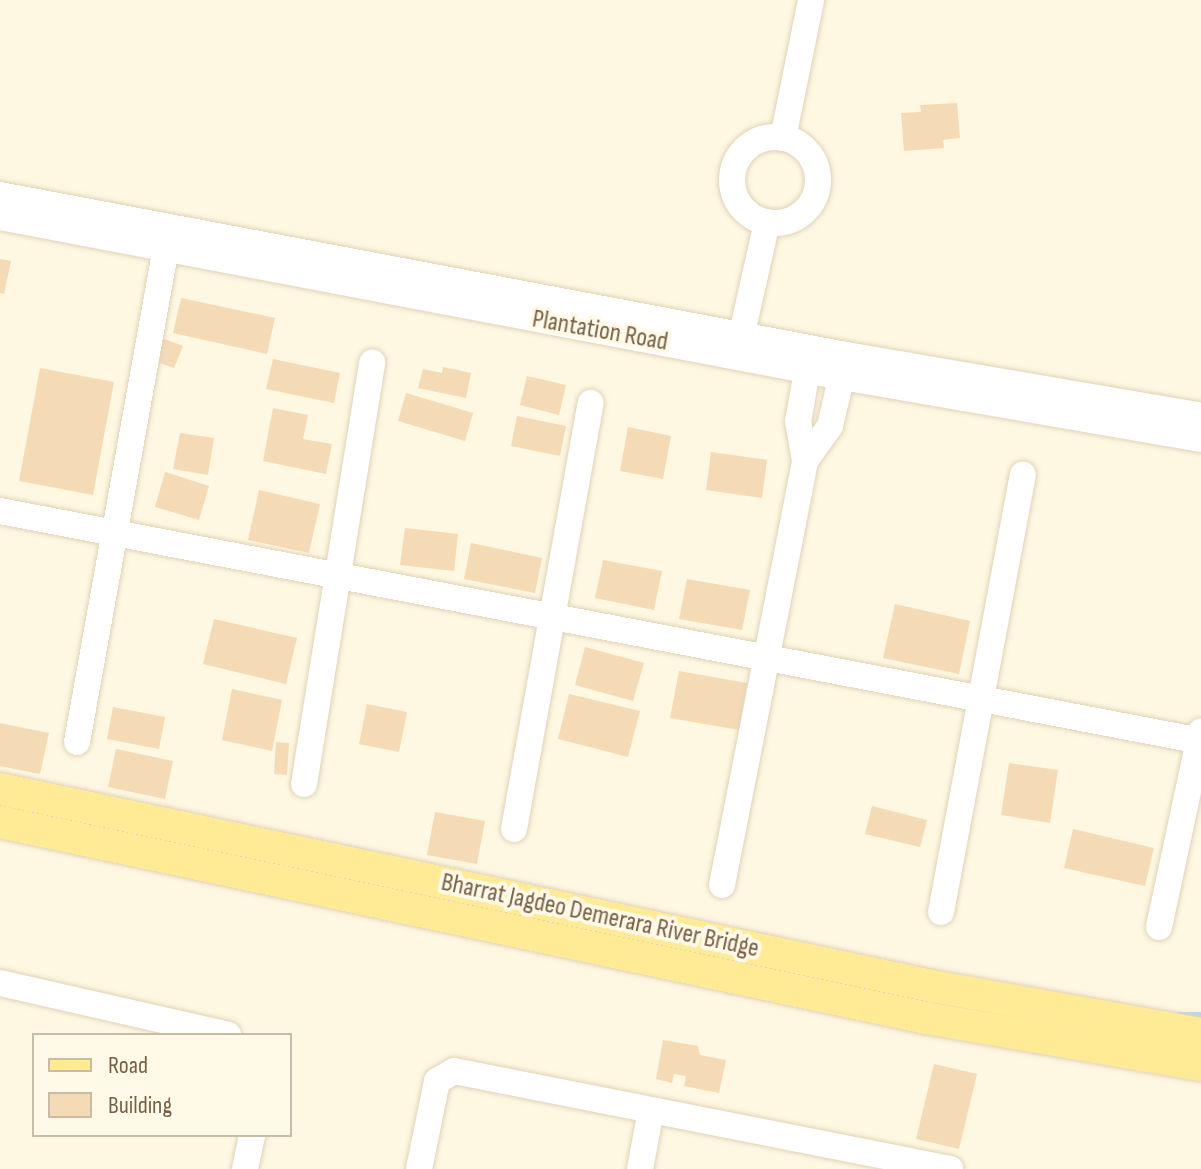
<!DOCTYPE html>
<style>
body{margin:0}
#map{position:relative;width:1201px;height:1169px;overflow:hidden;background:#fef7e1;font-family:"Sofia Sans Condensed",sans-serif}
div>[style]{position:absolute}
.stream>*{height:6px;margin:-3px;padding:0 3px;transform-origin:3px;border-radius:3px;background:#b4d8e8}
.building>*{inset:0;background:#f5dab6}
.roads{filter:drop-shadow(0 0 2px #e0d2b9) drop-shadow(0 0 2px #e0d2b9)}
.minor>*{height:26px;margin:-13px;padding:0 13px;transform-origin:13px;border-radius:13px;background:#fff}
.minor>.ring{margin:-13px;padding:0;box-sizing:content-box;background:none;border:26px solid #fff;border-radius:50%}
.major>*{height:32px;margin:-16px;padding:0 16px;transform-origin:16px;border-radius:16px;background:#ffea96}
span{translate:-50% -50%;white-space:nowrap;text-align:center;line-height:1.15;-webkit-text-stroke:8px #fffae8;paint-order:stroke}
.street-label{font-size:26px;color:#765f46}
.legend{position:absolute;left:32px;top:1033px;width:260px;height:104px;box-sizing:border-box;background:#fffae8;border:2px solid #c8bca7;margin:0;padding:10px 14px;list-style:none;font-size:24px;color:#765f46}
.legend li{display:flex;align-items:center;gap:16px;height:40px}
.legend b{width:40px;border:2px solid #c8bca7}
</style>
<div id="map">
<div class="stream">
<i style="left:141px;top:835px;width:108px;rotate:12.2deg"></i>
<i style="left:1179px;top:1015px;width:22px"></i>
</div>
<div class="building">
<i style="clip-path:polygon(957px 103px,960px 138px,943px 140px,944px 148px,904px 151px,901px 113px,921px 112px,920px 105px)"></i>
<i style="clip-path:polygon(0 259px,11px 261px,4px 294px,0 293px)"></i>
<i style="clip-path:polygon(181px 298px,275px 318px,267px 354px,173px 333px)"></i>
<i style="clip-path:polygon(162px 338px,183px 346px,174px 368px,154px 361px)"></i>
<i style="clip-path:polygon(273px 359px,340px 373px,334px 403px,266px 389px)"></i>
<i style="clip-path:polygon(443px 367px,471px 373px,466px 398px,418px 388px,423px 369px,442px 373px)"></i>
<i style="clip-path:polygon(40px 368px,114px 382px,93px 495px,19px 481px)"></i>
<i style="clip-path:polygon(527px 376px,566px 385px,559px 415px,520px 405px)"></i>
<i style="clip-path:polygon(406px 393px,473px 413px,465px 441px,398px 421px)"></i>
<i style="clip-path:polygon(273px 408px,308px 415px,303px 439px,332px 444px,326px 474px,263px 461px)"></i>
<i style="clip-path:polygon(517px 416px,566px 426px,560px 456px,511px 446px)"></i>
<i style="clip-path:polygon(628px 427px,671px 436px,663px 479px,620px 471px)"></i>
<i style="clip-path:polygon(180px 433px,214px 438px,208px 475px,173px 469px)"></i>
<i style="clip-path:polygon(711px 452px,767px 460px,762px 498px,706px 490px)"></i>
<i style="clip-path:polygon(165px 472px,209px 486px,199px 520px,155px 507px)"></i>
<i style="clip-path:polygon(259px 490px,320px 504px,309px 553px,248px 540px)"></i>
<i style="clip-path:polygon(405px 528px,458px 534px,454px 571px,400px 565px)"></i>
<i style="clip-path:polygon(471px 543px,542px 558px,535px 593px,464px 579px)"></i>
<i style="clip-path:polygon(603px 560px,662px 571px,654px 610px,595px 598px)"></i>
<i style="clip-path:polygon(687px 579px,750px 590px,742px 630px,679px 619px)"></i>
<i style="clip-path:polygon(895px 604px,970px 621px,959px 674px,883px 658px)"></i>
<i style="clip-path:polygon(214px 619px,297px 638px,286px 684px,203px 664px)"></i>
<i style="clip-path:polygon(585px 647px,644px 663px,633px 701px,575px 685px)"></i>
<i style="clip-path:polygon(679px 671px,747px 683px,739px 730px,670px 718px)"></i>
<i style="clip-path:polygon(232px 689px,282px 700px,272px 751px,222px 740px)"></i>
<i style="clip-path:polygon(569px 694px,640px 711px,628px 757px,558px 739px)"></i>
<i style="clip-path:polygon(367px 704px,407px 712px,399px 752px,359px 744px)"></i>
<i style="clip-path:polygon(113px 707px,165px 717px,159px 749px,107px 739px)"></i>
<i style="clip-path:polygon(0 723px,49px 733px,40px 774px,0 766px)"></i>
<i style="clip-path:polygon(276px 742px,289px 743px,287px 775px,274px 774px)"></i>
<i style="clip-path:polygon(116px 749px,173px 761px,165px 799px,108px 787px)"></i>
<i style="clip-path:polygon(1009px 763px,1058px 770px,1050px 823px,1001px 815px)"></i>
<i style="clip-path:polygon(872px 806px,927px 820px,920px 847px,865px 834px)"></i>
<i style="clip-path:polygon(435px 812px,485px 821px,477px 864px,427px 855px)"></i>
<i style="clip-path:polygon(1073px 829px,1154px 848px,1145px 886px,1064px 868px)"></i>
<i style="clip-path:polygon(663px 1040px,698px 1046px,700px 1055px,726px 1060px,719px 1093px,684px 1086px,686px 1076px,674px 1074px,672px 1083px,656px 1079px)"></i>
<i style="clip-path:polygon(934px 1064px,977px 1074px,959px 1149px,916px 1139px)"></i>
</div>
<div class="roads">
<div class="minor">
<i class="ring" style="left:732px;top:137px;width:60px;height:60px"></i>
<i style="left:783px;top:138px;width:141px;rotate:-78.5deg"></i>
<i style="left:0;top:195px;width:861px;rotate:10.71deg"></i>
<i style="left:846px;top:355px;width:360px;rotate:9.7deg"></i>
<i style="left:0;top:217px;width:857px;rotate:10.76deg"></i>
<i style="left:842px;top:377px;width:364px;rotate:9.8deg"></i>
<i style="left:738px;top:351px;width:132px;rotate:-77.3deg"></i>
<i style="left:805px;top:461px;width:43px;rotate:-54.5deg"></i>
<i style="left:830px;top:426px;width:66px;rotate:-76.8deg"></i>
<i style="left:0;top:511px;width:1223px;rotate:10.84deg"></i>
<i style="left:77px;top:742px;width:499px;rotate:-79.8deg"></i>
<i style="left:304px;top:784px;width:427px;rotate:-80.8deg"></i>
<i style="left:514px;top:829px;width:433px;rotate:-79.8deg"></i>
<i style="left:722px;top:885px;width:432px;rotate:-78.9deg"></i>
<i style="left:805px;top:461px;width:40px;rotate:-100deg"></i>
<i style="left:798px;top:422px;width:69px;rotate:-80deg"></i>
<i style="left:941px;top:912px;width:445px;rotate:-79.4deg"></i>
<i style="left:1159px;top:927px;width:200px;rotate:-77.9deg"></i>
<i style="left:0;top:983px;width:234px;rotate:12.8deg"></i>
<i style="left:245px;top:1169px;width:35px;rotate:-78deg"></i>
<i style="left:419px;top:1169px;width:90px;rotate:-78.4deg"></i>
<i style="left:437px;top:1081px;width:20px;rotate:-30deg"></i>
<i style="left:454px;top:1071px;width:506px;rotate:11.18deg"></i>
<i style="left:640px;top:1169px;width:60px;rotate:-79.4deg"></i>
</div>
<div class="major">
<i style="left:0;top:789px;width:953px;rotate:11.94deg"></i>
<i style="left:932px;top:986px;width:273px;rotate:10.1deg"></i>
<i style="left:0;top:822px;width:947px;rotate:11.95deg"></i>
<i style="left:926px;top:1018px;width:279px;rotate:9.7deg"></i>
</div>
</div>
<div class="street-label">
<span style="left:600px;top:331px;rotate:10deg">Plantation Road</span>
<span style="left:600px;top:916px;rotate:12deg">Bharrat Jagdeo Demerara River Bridge</span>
</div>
<ul class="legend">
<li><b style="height:10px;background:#ffea96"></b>Road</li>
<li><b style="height:22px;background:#f5dab6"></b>Building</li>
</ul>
</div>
